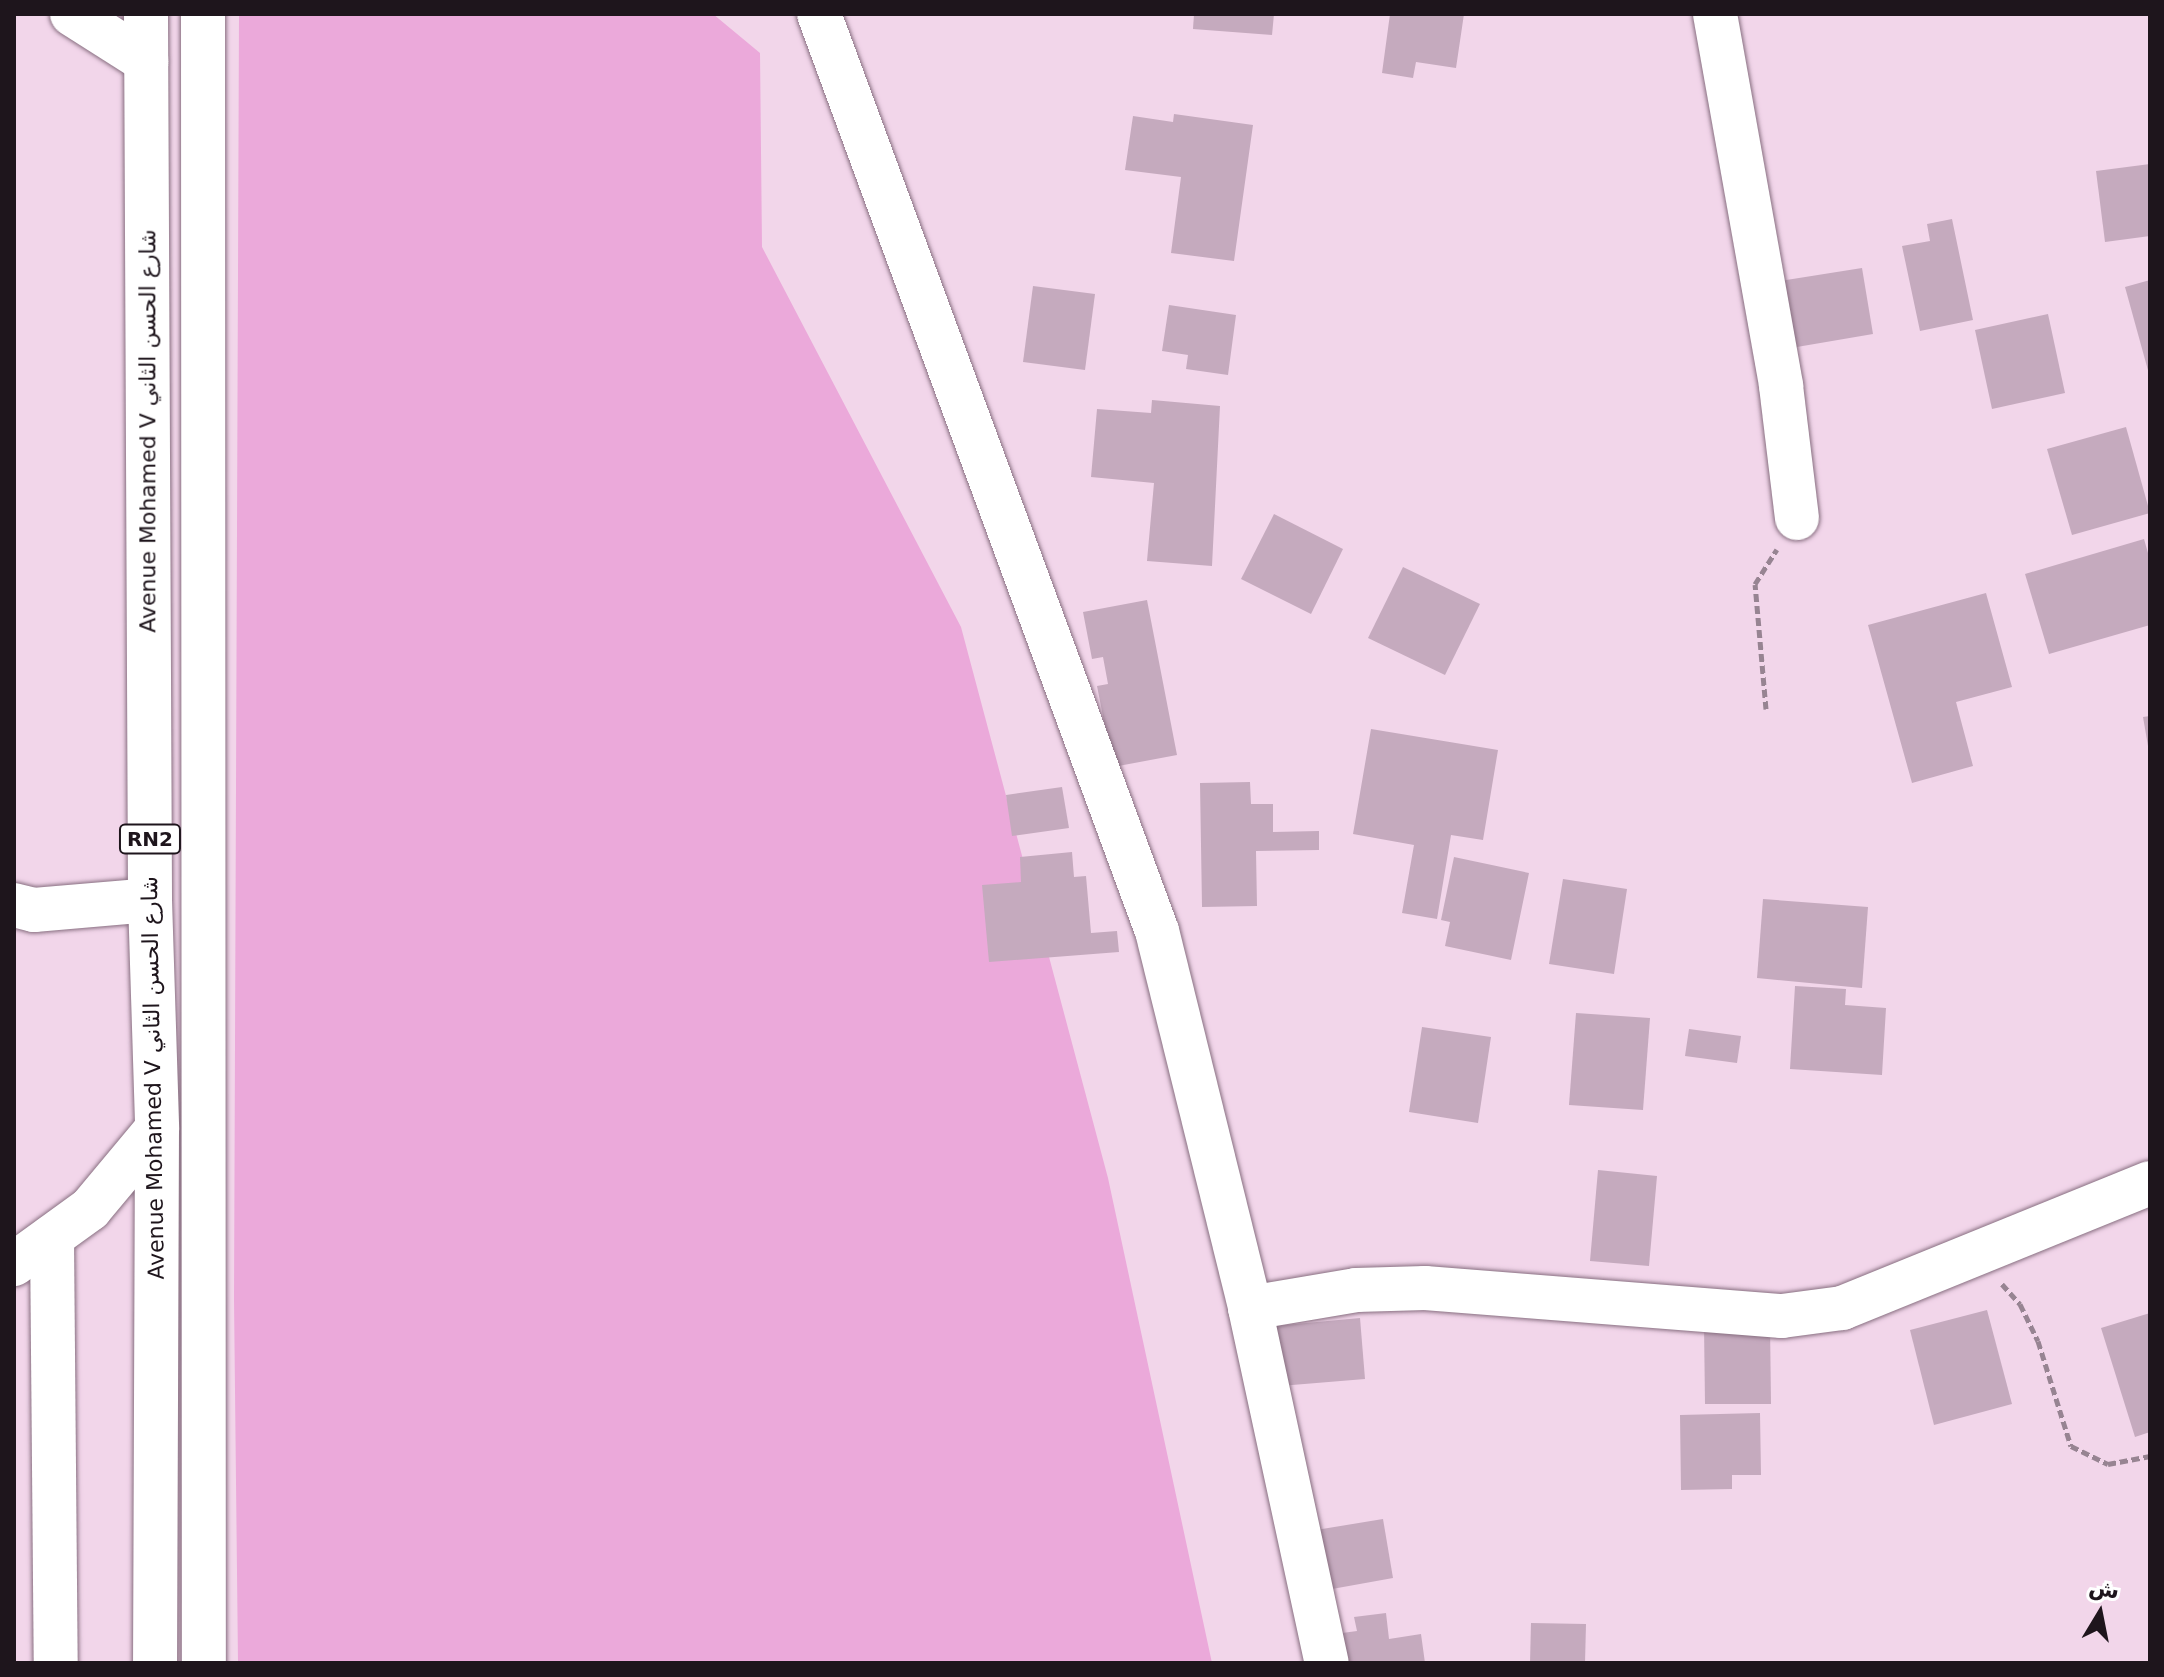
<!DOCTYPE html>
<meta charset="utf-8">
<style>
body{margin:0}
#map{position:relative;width:2164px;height:1677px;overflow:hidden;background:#f2d6ea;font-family:"DejaVu Sans",Cairo,sans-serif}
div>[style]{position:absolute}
.green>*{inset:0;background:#eba9da}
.building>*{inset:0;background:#c5aabe}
.path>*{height:5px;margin-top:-2.5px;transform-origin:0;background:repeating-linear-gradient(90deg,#978492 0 8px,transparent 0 12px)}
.roads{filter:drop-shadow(0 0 2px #886f81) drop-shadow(0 0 2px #886f81)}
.minor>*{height:44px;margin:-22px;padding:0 22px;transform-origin:22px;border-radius:22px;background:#fff}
.highway>*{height:44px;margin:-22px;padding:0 22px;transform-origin:22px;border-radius:22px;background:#fff}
span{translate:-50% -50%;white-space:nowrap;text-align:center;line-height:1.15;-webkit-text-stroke:6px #fff;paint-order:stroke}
.shield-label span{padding:2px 6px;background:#fff;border:2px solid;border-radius:6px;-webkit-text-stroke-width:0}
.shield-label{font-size:20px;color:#1e151c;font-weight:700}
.street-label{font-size:22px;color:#1e151c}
.frame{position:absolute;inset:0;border:16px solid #1e151c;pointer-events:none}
.north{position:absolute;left:2060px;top:1573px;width:80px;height:80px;-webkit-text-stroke:6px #fff;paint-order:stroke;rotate:10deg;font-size:22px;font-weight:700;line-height:32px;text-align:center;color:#1e151c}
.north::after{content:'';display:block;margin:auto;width:28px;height:36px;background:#1e151c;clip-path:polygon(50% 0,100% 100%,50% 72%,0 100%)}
</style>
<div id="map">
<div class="green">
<i style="clip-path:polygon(239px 14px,713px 14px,760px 53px,762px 247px,961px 627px,1108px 1178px,1212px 1663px,238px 1663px,234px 1300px)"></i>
</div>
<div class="building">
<i style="clip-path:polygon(1194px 14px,1274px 14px,1272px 35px,1193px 29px)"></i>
<i style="clip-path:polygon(1390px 14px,1464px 14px,1456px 68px,1416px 62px,1413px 78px,1382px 73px)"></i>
<i style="clip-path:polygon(1174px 114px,1253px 125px,1234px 261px,1171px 253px,1181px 177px,1125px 170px,1133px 116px,1173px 122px)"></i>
<i style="clip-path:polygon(2150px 164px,2150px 236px,2105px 242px,2096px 171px)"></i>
<i style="clip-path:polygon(1952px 219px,1973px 320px,1920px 331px,1902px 246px,1930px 241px,1927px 224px)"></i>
<i style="clip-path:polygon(1862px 268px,1873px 334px,1791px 348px,1780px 281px)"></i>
<i style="clip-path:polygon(2150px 280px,2150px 374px,2149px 374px,2125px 287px)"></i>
<i style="clip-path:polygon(1033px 286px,1095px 294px,1085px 370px,1023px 362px)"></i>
<i style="clip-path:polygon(1169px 305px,1236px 315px,1228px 375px,1186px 369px,1188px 355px,1162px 351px)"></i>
<i style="clip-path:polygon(2048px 314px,2065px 393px,1992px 409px,1975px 330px)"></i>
<i style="clip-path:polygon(1152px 400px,1220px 406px,1212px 566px,1147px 561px,1154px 483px,1091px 477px,1097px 409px,1151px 413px)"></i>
<i style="clip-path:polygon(2126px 427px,2150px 513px,2072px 535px,2047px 449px)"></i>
<i style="clip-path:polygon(1274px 514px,1343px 549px,1311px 614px,1241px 579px)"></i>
<i style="clip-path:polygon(2144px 539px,2150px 560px,2150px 625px,2049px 654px,2025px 574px)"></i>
<i style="clip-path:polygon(1403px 567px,1480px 604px,1445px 675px,1368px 638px)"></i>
<i style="clip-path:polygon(1986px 593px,2012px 687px,1956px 702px,1973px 766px,1912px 783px,1868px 625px)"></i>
<i style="clip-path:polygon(1147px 600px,1177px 755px,1113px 767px,1097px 686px,1108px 684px,1103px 657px,1092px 659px,1083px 612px)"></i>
<i style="clip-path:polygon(2150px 716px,2150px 746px,2148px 746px,2143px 717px)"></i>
<i style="clip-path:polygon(1371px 729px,1498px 750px,1483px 840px,1451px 835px,1437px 919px,1402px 913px,1414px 845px,1353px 834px)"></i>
<i style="clip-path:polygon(1250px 782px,1251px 804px,1273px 804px,1273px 832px,1319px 831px,1319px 850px,1256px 851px,1257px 906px,1202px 907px,1200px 783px)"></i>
<i style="clip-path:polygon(1062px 787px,1069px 828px,1012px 836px,1006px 795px)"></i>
<i style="clip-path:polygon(1072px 852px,1074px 877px,1086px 876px,1091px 933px,1117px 931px,1119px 952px,989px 962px,982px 885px,1021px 882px,1020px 857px)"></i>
<i style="clip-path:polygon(1454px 857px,1529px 873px,1511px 960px,1445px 946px,1450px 922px,1441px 920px)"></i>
<i style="clip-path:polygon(1563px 879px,1627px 889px,1614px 974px,1549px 964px)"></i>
<i style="clip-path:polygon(1763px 899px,1868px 907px,1862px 988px,1757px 978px)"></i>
<i style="clip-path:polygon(1795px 986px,1846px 989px,1845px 1005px,1886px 1008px,1882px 1075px,1790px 1069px)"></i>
<i style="clip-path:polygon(1576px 1013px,1650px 1018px,1643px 1110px,1569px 1105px)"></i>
<i style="clip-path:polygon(1422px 1027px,1491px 1037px,1478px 1123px,1409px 1112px)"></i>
<i style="clip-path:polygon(1689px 1029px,1741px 1036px,1737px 1063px,1685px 1056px)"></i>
<i style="clip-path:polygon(1598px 1170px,1657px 1176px,1649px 1266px,1590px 1261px)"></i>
<i style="clip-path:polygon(1987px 1310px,2012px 1404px,1934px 1425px,1910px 1330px)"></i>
<i style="clip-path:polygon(2150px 1313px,2150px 1432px,2135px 1437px,2101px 1328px)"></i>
<i style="clip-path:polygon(1360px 1318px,1365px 1379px,1280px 1386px,1274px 1326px)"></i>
<i style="clip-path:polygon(1770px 1324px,1771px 1404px,1705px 1404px,1704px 1325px)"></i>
<i style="clip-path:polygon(1760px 1413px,1761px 1475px,1732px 1475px,1732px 1489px,1681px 1490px,1680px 1415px)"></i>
<i style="clip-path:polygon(1383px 1519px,1393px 1578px,1321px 1591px,1310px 1531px)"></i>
<i style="clip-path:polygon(1386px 1613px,1389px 1639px,1421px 1634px,1425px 1663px,1339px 1663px,1335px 1634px,1357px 1631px,1354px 1617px)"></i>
<i style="clip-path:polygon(1531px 1623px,1586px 1624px,1585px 1663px,1530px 1663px)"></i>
</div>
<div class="path">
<i style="left:1766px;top:709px;width:125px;rotate:-95deg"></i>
<i style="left:1755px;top:584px;width:41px;rotate:-57.8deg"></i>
<i style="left:2002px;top:1284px;width:27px;rotate:48deg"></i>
<i style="left:2020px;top:1304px;width:41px;rotate:64.1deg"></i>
<i style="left:2038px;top:1341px;width:110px;rotate:72.6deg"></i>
<i style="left:2071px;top:1446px;width:41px;rotate:25.9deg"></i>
<i style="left:2108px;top:1464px;width:43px;rotate:-10.8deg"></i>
</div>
<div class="roads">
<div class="minor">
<i style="left:72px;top:14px;width:88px;rotate:32.4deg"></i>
<i style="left:819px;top:14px;width:977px;rotate:69.77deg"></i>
<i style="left:1157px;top:931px;width:388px;rotate:76.1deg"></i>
<i style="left:1250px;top:1308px;width:363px;rotate:77.8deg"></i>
<i style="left:1715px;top:14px;width:378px;rotate:79.9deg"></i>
<i style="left:1781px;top:386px;width:133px;rotate:83.1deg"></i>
<i style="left:14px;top:905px;width:21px;rotate:14deg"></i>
<i style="left:34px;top:910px;width:116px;rotate:-4.9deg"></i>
<i style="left:52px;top:1237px;width:426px;rotate:89.5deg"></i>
<i style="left:14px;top:1264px;width:94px;rotate:-35.9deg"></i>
<i style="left:90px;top:1209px;width:104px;rotate:-50.1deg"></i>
<i style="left:1250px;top:1308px;width:108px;rotate:-9.6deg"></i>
<i style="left:1356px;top:1290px;width:69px;rotate:-1.7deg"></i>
<i style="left:1425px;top:1288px;width:358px;rotate:4.5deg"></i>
<i style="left:1782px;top:1316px;width:61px;rotate:-7.6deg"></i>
<i style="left:1842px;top:1308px;width:332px;rotate:-22.1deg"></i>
</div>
<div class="highway">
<i style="left:146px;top:14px;width:886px;rotate:89.74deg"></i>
<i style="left:150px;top:900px;width:229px;rotate:88.2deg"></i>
<i style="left:157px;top:1129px;width:534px;rotate:90.21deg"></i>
<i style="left:203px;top:14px;width:1649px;rotate:89.97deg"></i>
</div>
</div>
<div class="shield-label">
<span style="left:150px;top:839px">RN2</span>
</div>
<div class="street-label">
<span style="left:148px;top:431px;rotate:-90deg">Avenue Mohamed V شارع الحسن الثاني</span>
<span style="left:153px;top:1078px;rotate:-91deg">Avenue Mohamed V شارع الحسن الثاني</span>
</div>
<div class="frame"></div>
<div class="north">ش</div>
</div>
